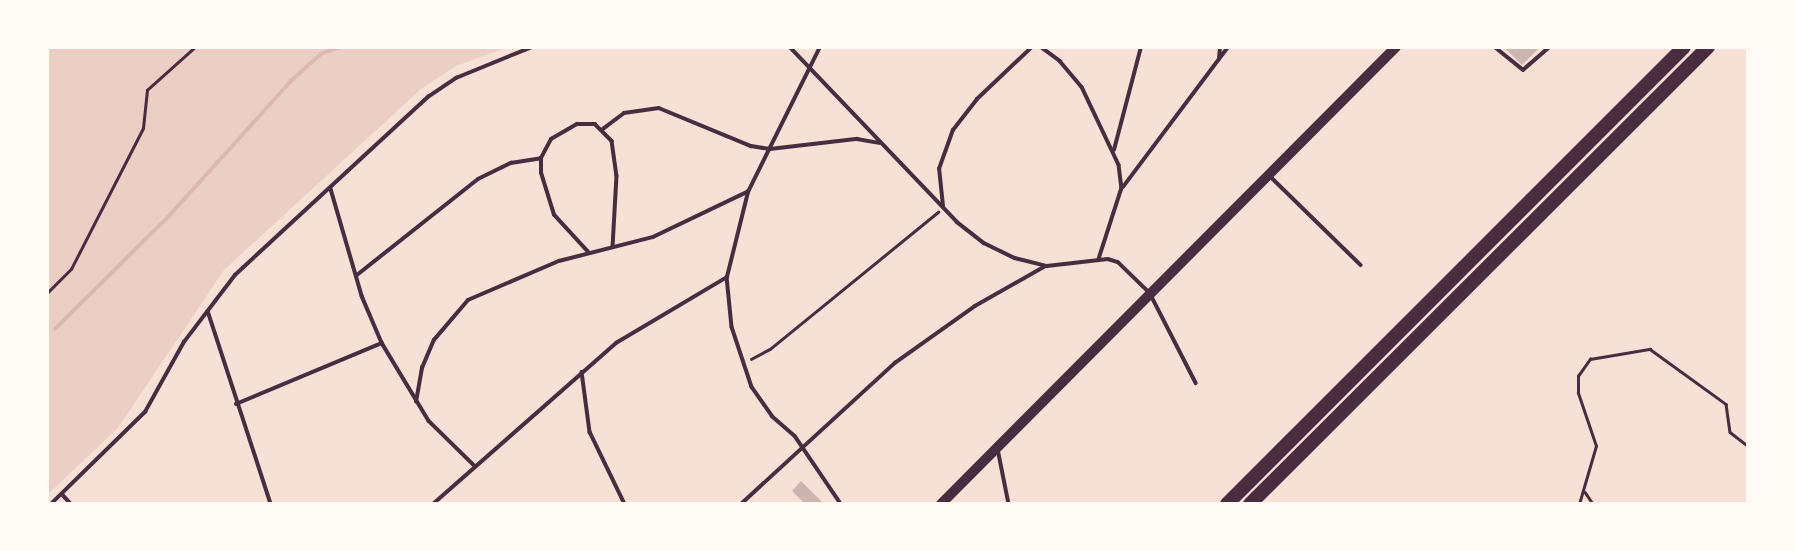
<!DOCTYPE html>
<style>
body{margin:0}
#map{position:relative;width:1795px;height:551px;overflow:hidden;background:#f7e1d7;font-family:"Space Grotesk",sans-serif}
div>[style]{position:absolute}
.green>*{inset:0;background:#ebcfc5}
.stream>*{height:3.5px;margin:-1.75px;padding:0 1.75px;transform-origin:1.75px;border-radius:1.75px;background:#dcb8b0}
.building>*{inset:0;background:#ccb4b1}
.path>*{height:2.5px;margin:-1.25px;padding:0 1.25px;transform-origin:1.25px;border-radius:1.25px;background:#4a2c40}
.service>*{height:3.5px;margin:-1.75px;padding:0 1.75px;transform-origin:1.75px;border-radius:1.75px;background:#4a2c40}
.tertiary>*{height:10px;margin:-5px;padding:0 5px;transform-origin:5px;border-radius:5px;background:#4a2c40}
.motorway>*{height:14px;margin:-7px;padding:0 7px;transform-origin:7px;border-radius:7px;background:#4a2c40}
span{translate:-50% -50%;white-space:nowrap;text-align:center;line-height:1.15;-webkit-text-stroke:7px #fffaf5;paint-order:stroke}
.frame{position:absolute;inset:0;border:49px solid #fffaf5;pointer-events:none}
</style>
<div id="map">
<div class="green">
<i style="clip-path:polygon(47px 47px,508px 47px,456px 66px,421px 89px,224px 270px,118px 428px,47px 495px)"></i>
</div>
<div class="stream">
<i style="left:55px;top:329px;width:162px;rotate:-44.7deg"></i>
<i style="left:170px;top:215px;width:181px;rotate:-47.9deg"></i>
<i style="left:291px;top:81px;width:40px;rotate:-42deg"></i>
<i style="left:321px;top:54px;width:20px;rotate:-20deg"></i>
</div>
<div class="building">
<i style="clip-path:polygon(1504px 47px,1540px 47px,1522px 65px)"></i>
<i style="clip-path:polygon(801px 481px,824px 504px,805px 504px,792px 491px)"></i>
</div>
<div class="path">
<i style="left:47px;top:293px;width:34px;rotate:-45deg"></i>
<i style="left:71px;top:269px;width:158px;rotate:-62.9deg"></i>
<i style="left:143px;top:128px;width:38px;rotate:-84deg"></i>
<i style="left:147px;top:90px;width:64px;rotate:-41.9deg"></i>
<i style="left:751px;top:359px;width:21px;rotate:-28deg"></i>
<i style="left:770px;top:349px;width:217px;rotate:-39.2deg"></i>
<i style="left:1585px;top:492px;width:14px;rotate:56deg"></i>
<i style="left:1579px;top:504px;width:60px;rotate:-73.7deg"></i>
<i style="left:1596px;top:446px;width:56px;rotate:-108.8deg"></i>
<i style="left:1578px;top:393px;width:17px;rotate:-90deg"></i>
<i style="left:1578px;top:376px;width:21px;rotate:-55deg"></i>
<i style="left:1590px;top:359px;width:61px;rotate:-9.5deg"></i>
<i style="left:1650px;top:349px;width:94px;rotate:35.9deg"></i>
<i style="left:1726px;top:404px;width:28px;rotate:82deg"></i>
<i style="left:1730px;top:432px;width:23px;rotate:38deg"></i>
</div>
<div class="service">
<i style="left:790px;top:47px;width:242px;rotate:46.3deg"></i>
<i style="left:957px;top:222px;width:34px;rotate:38deg"></i>
<i style="left:984px;top:243px;width:34px;rotate:26deg"></i>
<i style="left:1015px;top:258px;width:33px;rotate:14deg"></i>
<i style="left:1047px;top:266px;width:61px;rotate:-6.5deg"></i>
<i style="left:1108px;top:259px;width:10px;rotate:17deg"></i>
<i style="left:1118px;top:262px;width:45px;rotate:44.1deg"></i>
<i style="left:1150px;top:293px;width:101px;rotate:62.9deg"></i>
<i style="left:1041px;top:47px;width:24px;rotate:36deg"></i>
<i style="left:1060px;top:61px;width:34px;rotate:50deg"></i>
<i style="left:1082px;top:87px;width:86px;rotate:64.6deg"></i>
<i style="left:1119px;top:165px;width:23px;rotate:83deg"></i>
<i style="left:1122px;top:188px;width:75px;rotate:107.9deg"></i>
<i style="left:1495px;top:47px;width:36px;rotate:39deg"></i>
<i style="left:1523px;top:70px;width:35px;rotate:-41deg"></i>
<i style="left:1219px;top:59px;width:12px;rotate:-85deg"></i>
<i style="left:603px;top:129px;width:26px;rotate:-37deg"></i>
<i style="left:624px;top:113px;width:35px;rotate:-8deg"></i>
<i style="left:659px;top:108px;width:100px;rotate:22.4deg"></i>
<i style="left:751px;top:146px;width:19px;rotate:9deg"></i>
<i style="left:770px;top:149px;width:88px;rotate:-6.6deg"></i>
<i style="left:857px;top:139px;width:22px;rotate:10deg"></i>
<i style="left:1114px;top:150px;width:106px;rotate:-75.3deg"></i>
<i style="left:1270px;top:176px;width:127px;rotate:44.4deg"></i>
<i style="left:1123px;top:187px;width:175px;rotate:-53.1deg"></i>
<i style="left:331px;top:189px;width:111px;rotate:73.8deg"></i>
<i style="left:362px;top:296px;width:51px;rotate:66.9deg"></i>
<i style="left:382px;top:343px;width:91px;rotate:58.9deg"></i>
<i style="left:429px;top:421px;width:63px;rotate:44.4deg"></i>
<i style="left:943px;top:206px;width:37px;rotate:-96deg"></i>
<i style="left:939px;top:169px;width:41px;rotate:-70.3deg"></i>
<i style="left:953px;top:130px;width:39px;rotate:-52deg"></i>
<i style="left:977px;top:99px;width:76px;rotate:-43.4deg"></i>
<i style="left:588px;top:252px;width:50px;rotate:-132.6deg"></i>
<i style="left:554px;top:215px;width:44px;rotate:-107.2deg"></i>
<i style="left:541px;top:173px;width:15px;rotate:-90deg"></i>
<i style="left:541px;top:158px;width:21px;rotate:-62deg"></i>
<i style="left:551px;top:139px;width:30px;rotate:-30deg"></i>
<i style="left:577px;top:124px;width:18px"></i>
<i style="left:595px;top:124px;width:24px;rotate:45deg"></i>
<i style="left:612px;top:141px;width:35px;rotate:82deg"></i>
<i style="left:617px;top:176px;width:71px;rotate:93.2deg"></i>
<i style="left:357px;top:275px;width:154px;rotate:-38.4deg"></i>
<i style="left:478px;top:179px;width:37px;rotate:-26deg"></i>
<i style="left:511px;top:163px;width:30px;rotate:-9deg"></i>
<i style="left:727px;top:277px;width:50px;rotate:84.3deg"></i>
<i style="left:732px;top:327px;width:63px;rotate:71.6deg"></i>
<i style="left:752px;top:387px;width:35px;rotate:55deg"></i>
<i style="left:772px;top:416px;width:30px;rotate:41deg"></i>
<i style="left:795px;top:436px;width:82px;rotate:55.9deg"></i>
<i style="left:208px;top:311px;width:203px;rotate:71.9deg"></i>
<i style="left:582px;top:372px;width:61px;rotate:82.4deg"></i>
<i style="left:590px;top:432px;width:80px;rotate:64.1deg"></i>
<i style="left:416px;top:402px;width:35px;rotate:-80deg"></i>
<i style="left:422px;top:368px;width:30px;rotate:-67deg"></i>
<i style="left:434px;top:340px;width:52px;rotate:-49.6deg"></i>
<i style="left:468px;top:300px;width:99px;rotate:-23.2deg"></i>
<i style="left:559px;top:261px;width:97px;rotate:-14.3deg"></i>
<i style="left:653px;top:237px;width:104px;rotate:-25.6deg"></i>
<i style="left:236px;top:404px;width:158px;rotate:-22.7deg"></i>
<i style="left:998px;top:449px;width:56px;rotate:78.7deg"></i>
<i style="left:62px;top:494px;width:13px;rotate:48deg"></i>
<i style="left:51px;top:504px;width:132px;rotate:-44.4deg"></i>
<i style="left:145px;top:412px;width:80px;rotate:-60.9deg"></i>
<i style="left:184px;top:342px;width:84px;rotate:-52.7deg"></i>
<i style="left:235px;top:275px;width:263px;rotate:-42.7deg"></i>
<i style="left:428px;top:97px;width:34px;rotate:-34deg"></i>
<i style="left:456px;top:78px;width:82px;rotate:-22.2deg"></i>
<i style="left:433px;top:504px;width:244px;rotate:-41.3deg"></i>
<i style="left:616px;top:343px;width:129px;rotate:-30.7deg"></i>
<i style="left:727px;top:277px;width:88px;rotate:-76.1deg"></i>
<i style="left:748px;top:192px;width:162px;rotate:-63.6deg"></i>
<i style="left:741px;top:504px;width:209px;rotate:-42.5deg"></i>
<i style="left:895px;top:363px;width:98px;rotate:-35.5deg"></i>
<i style="left:975px;top:306px;width:79px;rotate:-29.5deg"></i>
</div>
<div class="tertiary">
<i style="left:941px;top:504px;width:645px;rotate:-45.13deg"></i>
</div>
<div class="motorway">
<i style="left:1227px;top:504px;width:646px;rotate:-45deg"></i>
<i style="left:1250px;top:504px;width:647px;rotate:-44.94deg"></i>
</div>
<div class="frame"></div>
</div>
